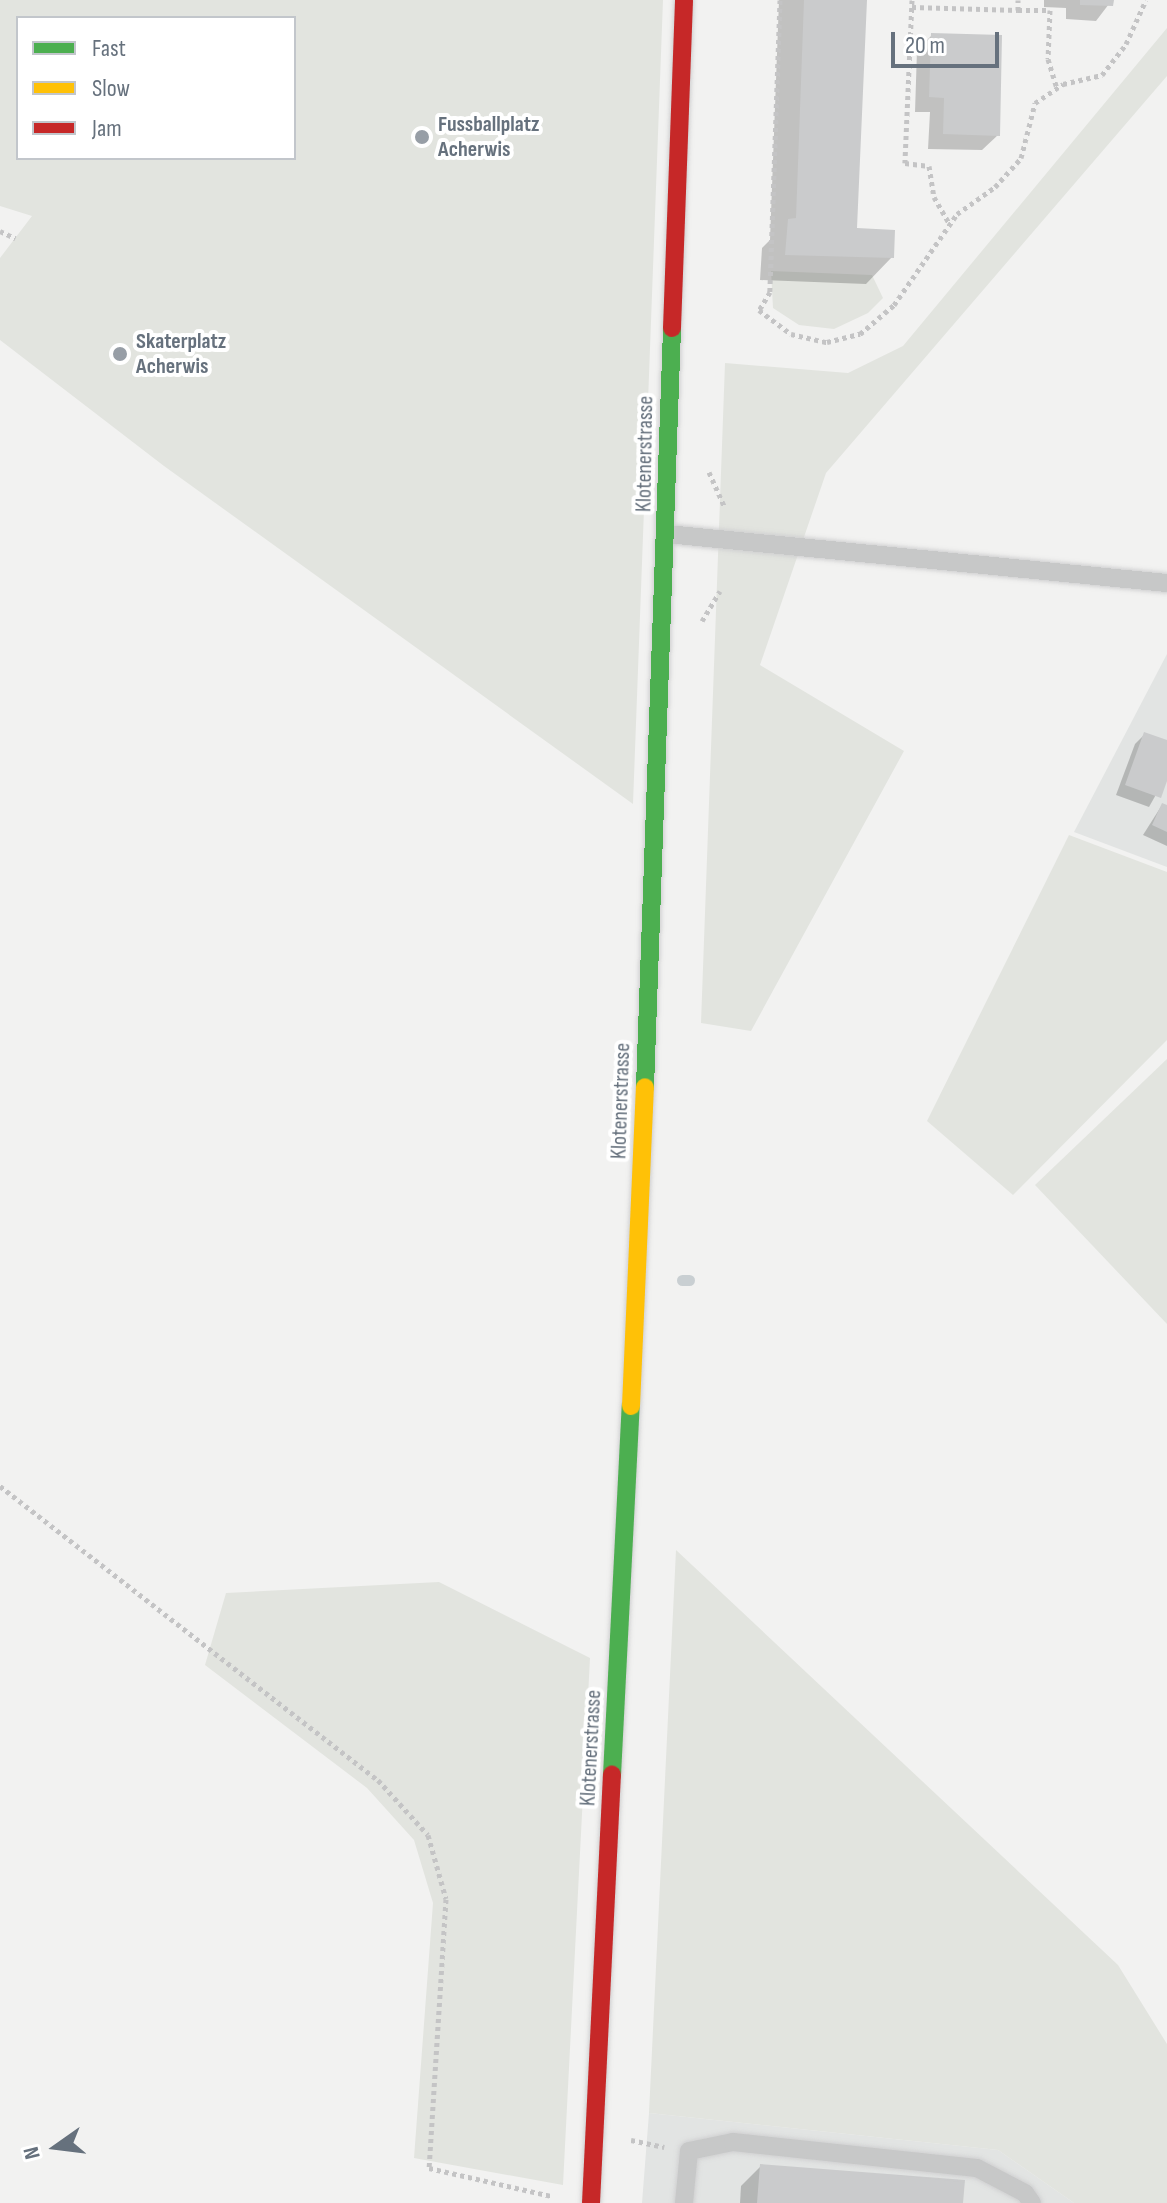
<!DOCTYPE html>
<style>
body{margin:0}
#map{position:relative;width:1167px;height:2203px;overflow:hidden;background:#f2f2f1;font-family:"Sofia Sans Condensed",sans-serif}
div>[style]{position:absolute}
.built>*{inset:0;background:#e2e4e3}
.green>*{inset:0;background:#e2e4df}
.shadow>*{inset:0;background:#0003}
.stream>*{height:11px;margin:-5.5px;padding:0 5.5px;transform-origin:5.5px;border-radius:5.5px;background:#c9cfd2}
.building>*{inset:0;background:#cacbcc}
.path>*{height:5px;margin-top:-2.5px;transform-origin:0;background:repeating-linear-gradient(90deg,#c4c4c5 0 4px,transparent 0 8px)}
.roads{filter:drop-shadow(0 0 2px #d0d0d1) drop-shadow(0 0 2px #d0d0d1)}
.lane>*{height:18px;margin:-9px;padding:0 9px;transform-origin:9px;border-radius:9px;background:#c7c8c8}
.fast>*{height:18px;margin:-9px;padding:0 9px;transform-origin:9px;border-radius:9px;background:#4caf50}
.slow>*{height:18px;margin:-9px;padding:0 9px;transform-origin:9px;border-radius:9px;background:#ffc107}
.jam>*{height:18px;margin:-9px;padding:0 9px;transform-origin:9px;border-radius:9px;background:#c62828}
.dots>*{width:22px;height:22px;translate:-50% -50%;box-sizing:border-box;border:4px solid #fff;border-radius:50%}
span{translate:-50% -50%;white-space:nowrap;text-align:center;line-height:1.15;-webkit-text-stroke:8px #fff;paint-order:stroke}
.poi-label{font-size:22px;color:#66717d;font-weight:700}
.left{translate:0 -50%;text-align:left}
.street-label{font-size:22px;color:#66717d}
.legend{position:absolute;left:16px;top:16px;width:280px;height:144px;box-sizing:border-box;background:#fff;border:2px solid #c2c6cb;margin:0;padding:10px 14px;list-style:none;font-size:24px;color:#66717d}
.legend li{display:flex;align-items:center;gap:16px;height:40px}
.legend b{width:40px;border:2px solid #c2c6cb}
.north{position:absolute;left:16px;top:2107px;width:80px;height:80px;-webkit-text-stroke:6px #fff;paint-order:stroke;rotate:256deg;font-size:22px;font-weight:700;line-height:32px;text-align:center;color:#66717d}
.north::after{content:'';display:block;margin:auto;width:28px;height:36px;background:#66717d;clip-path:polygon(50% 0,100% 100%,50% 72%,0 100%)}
.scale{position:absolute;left:891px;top:32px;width:108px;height:36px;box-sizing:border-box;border:4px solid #66717d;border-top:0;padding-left:10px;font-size:24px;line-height:28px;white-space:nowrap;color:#66717d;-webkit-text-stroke:6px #fff;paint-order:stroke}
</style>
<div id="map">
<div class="built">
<i style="clip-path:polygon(1167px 654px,1167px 867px,1074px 832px)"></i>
<i style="clip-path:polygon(649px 2113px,998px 2150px,1074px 2203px,642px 2203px)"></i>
</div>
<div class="green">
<i style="clip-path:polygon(evenodd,0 0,663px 0,633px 804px,164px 466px,0 340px,0 258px,32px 216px,0 206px,0 0,18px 18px,294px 18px,294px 158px,18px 158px,18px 18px)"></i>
<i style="clip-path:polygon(1167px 28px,1167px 76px,826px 473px,760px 665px,904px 751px,751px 1031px,701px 1023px,725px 363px,848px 373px,903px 346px)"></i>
<i style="clip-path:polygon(771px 271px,872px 275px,883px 298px,868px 313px,834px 329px,799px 325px,773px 308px)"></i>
<i style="clip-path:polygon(1069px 835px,1167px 872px,1167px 1040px,1013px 1195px,927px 1121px)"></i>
<i style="clip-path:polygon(1167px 1059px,1167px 1324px,1035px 1185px)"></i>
<i style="clip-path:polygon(676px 1550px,1118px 1965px,1167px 2044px,1167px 2203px,1074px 2203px,998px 2150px,649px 2113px)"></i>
<i style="clip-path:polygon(439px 1582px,590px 1658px,563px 2185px,414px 2158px,433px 1903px,414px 1840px,367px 1788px,205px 1665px,226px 1593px)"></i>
</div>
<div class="shadow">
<i style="clip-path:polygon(779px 0,865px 0,855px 230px,892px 257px,866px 284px,760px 280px,762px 248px,770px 240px)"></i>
<i style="clip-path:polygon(1044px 0,1112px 0,1096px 21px,1066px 19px,1066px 8px,1044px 7px)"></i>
<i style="clip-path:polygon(932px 35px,998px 135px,982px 150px,928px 149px,930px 112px,915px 112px,917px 50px)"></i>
<i style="clip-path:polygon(1145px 734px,1167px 742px,1167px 775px,1149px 807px,1116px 795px,1135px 744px)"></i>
<i style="clip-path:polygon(1162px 805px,1167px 807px,1167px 846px,1143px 835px)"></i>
<i style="clip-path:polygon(761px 2166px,961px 2203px,740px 2203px,741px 2186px)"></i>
</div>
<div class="stream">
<i style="left:682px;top:1280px;width:7px"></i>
</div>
<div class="building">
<i style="clip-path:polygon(804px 0,867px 0,857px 228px,895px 230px,894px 258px,785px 255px,788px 219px,796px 218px)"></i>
<i style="clip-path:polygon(1080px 0,1114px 0,1113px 6px,1080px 5px)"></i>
<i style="clip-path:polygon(931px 33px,1002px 35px,1000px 136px,943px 134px,944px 98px,929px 97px)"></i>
<i style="clip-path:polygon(1144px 732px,1167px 740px,1167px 781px,1161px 798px,1125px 785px)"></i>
<i style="clip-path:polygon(1162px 803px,1167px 805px,1167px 832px,1152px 825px)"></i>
<i style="clip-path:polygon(760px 2164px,965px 2180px,963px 2203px,757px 2203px)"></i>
</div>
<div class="path">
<i style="left:780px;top:0;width:292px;rotate:92deg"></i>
<i style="left:770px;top:292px;width:21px;rotate:121deg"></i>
<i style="left:759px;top:310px;width:40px;rotate:37deg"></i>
<i style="left:791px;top:334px;width:37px;rotate:13deg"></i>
<i style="left:827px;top:342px;width:34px;rotate:-14deg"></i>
<i style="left:860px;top:334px;width:45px;rotate:-40.5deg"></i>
<i style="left:894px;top:305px;width:111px;rotate:-55.3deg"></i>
<i style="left:957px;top:214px;width:47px;rotate:-35.4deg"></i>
<i style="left:995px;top:187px;width:39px;rotate:-48deg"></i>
<i style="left:1021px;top:158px;width:57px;rotate:-75.7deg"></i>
<i style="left:1035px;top:103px;width:34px;rotate:-34deg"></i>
<i style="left:1063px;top:84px;width:40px;rotate:-13deg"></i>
<i style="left:1102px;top:75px;width:39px;rotate:-52deg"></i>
<i style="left:1126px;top:44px;width:48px;rotate:-65.6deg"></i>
<i style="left:912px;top:0;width:163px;rotate:92.5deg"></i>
<i style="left:905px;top:163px;width:24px;rotate:7deg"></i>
<i style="left:929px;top:166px;width:31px;rotate:81deg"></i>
<i style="left:934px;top:197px;width:32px;rotate:60deg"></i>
<i style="left:912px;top:7px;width:106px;rotate:1.6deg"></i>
<i style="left:1018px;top:10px;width:10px;rotate:-90deg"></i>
<i style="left:1018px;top:10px;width:32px"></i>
<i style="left:1050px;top:10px;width:49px;rotate:92.3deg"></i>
<i style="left:1048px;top:59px;width:30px;rotate:73deg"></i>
<i style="left:0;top:231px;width:17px;rotate:25deg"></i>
<i style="left:709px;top:472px;width:37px;rotate:66deg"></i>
<i style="left:702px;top:621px;width:35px;rotate:-59deg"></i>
<i style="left:0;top:1486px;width:479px;rotate:37.9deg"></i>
<i style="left:378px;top:1780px;width:74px;rotate:47.7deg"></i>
<i style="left:428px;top:1835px;width:66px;rotate:74.3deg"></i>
<i style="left:446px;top:1899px;width:270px;rotate:93.6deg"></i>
<i style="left:429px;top:2168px;width:125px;rotate:12.9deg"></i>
<i style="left:631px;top:2140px;width:34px;rotate:12deg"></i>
</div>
<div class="roads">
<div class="lane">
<i style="left:667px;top:534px;width:502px;rotate:5.6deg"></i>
<i style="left:684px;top:2203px;width:52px;rotate:-84.5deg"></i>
<i style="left:689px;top:2151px;width:45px;rotate:-11.6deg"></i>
<i style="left:733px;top:2142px;width:245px;rotate:6.1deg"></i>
<i style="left:977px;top:2168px;width:54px;rotate:27.5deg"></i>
<i style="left:1025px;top:2193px;width:12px;rotate:55deg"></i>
</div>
<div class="fast">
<i style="left:645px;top:1087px;width:759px;rotate:-87.96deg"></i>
<i style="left:612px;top:1775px;width:369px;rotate:-87.1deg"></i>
</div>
<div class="slow">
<i style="left:631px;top:1406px;width:319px;rotate:-87.5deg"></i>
</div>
<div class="jam">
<i style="left:672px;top:328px;width:328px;rotate:-87.9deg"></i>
<i style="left:591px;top:2203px;width:429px;rotate:-87.2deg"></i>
</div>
</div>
<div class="dots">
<i style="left:422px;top:137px;background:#979ea6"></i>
<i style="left:120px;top:354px;background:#979ea6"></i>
</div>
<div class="poi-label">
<span class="left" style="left:438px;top:137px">Fussballplatz<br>Acherwis</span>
<span class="left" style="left:136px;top:354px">Skaterplatz<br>Acherwis</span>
</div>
<div class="street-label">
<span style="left:645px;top:454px;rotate:-89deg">Klotenerstrasse</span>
<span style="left:621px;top:1101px;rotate:-88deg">Klotenerstrasse</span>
<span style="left:591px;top:1748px;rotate:-87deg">Klotenerstrasse</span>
</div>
<ul class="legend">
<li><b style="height:10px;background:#4caf50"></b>Fast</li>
<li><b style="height:10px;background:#ffc107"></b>Slow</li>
<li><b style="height:10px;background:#c62828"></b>Jam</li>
</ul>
<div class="north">N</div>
<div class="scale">20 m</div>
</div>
